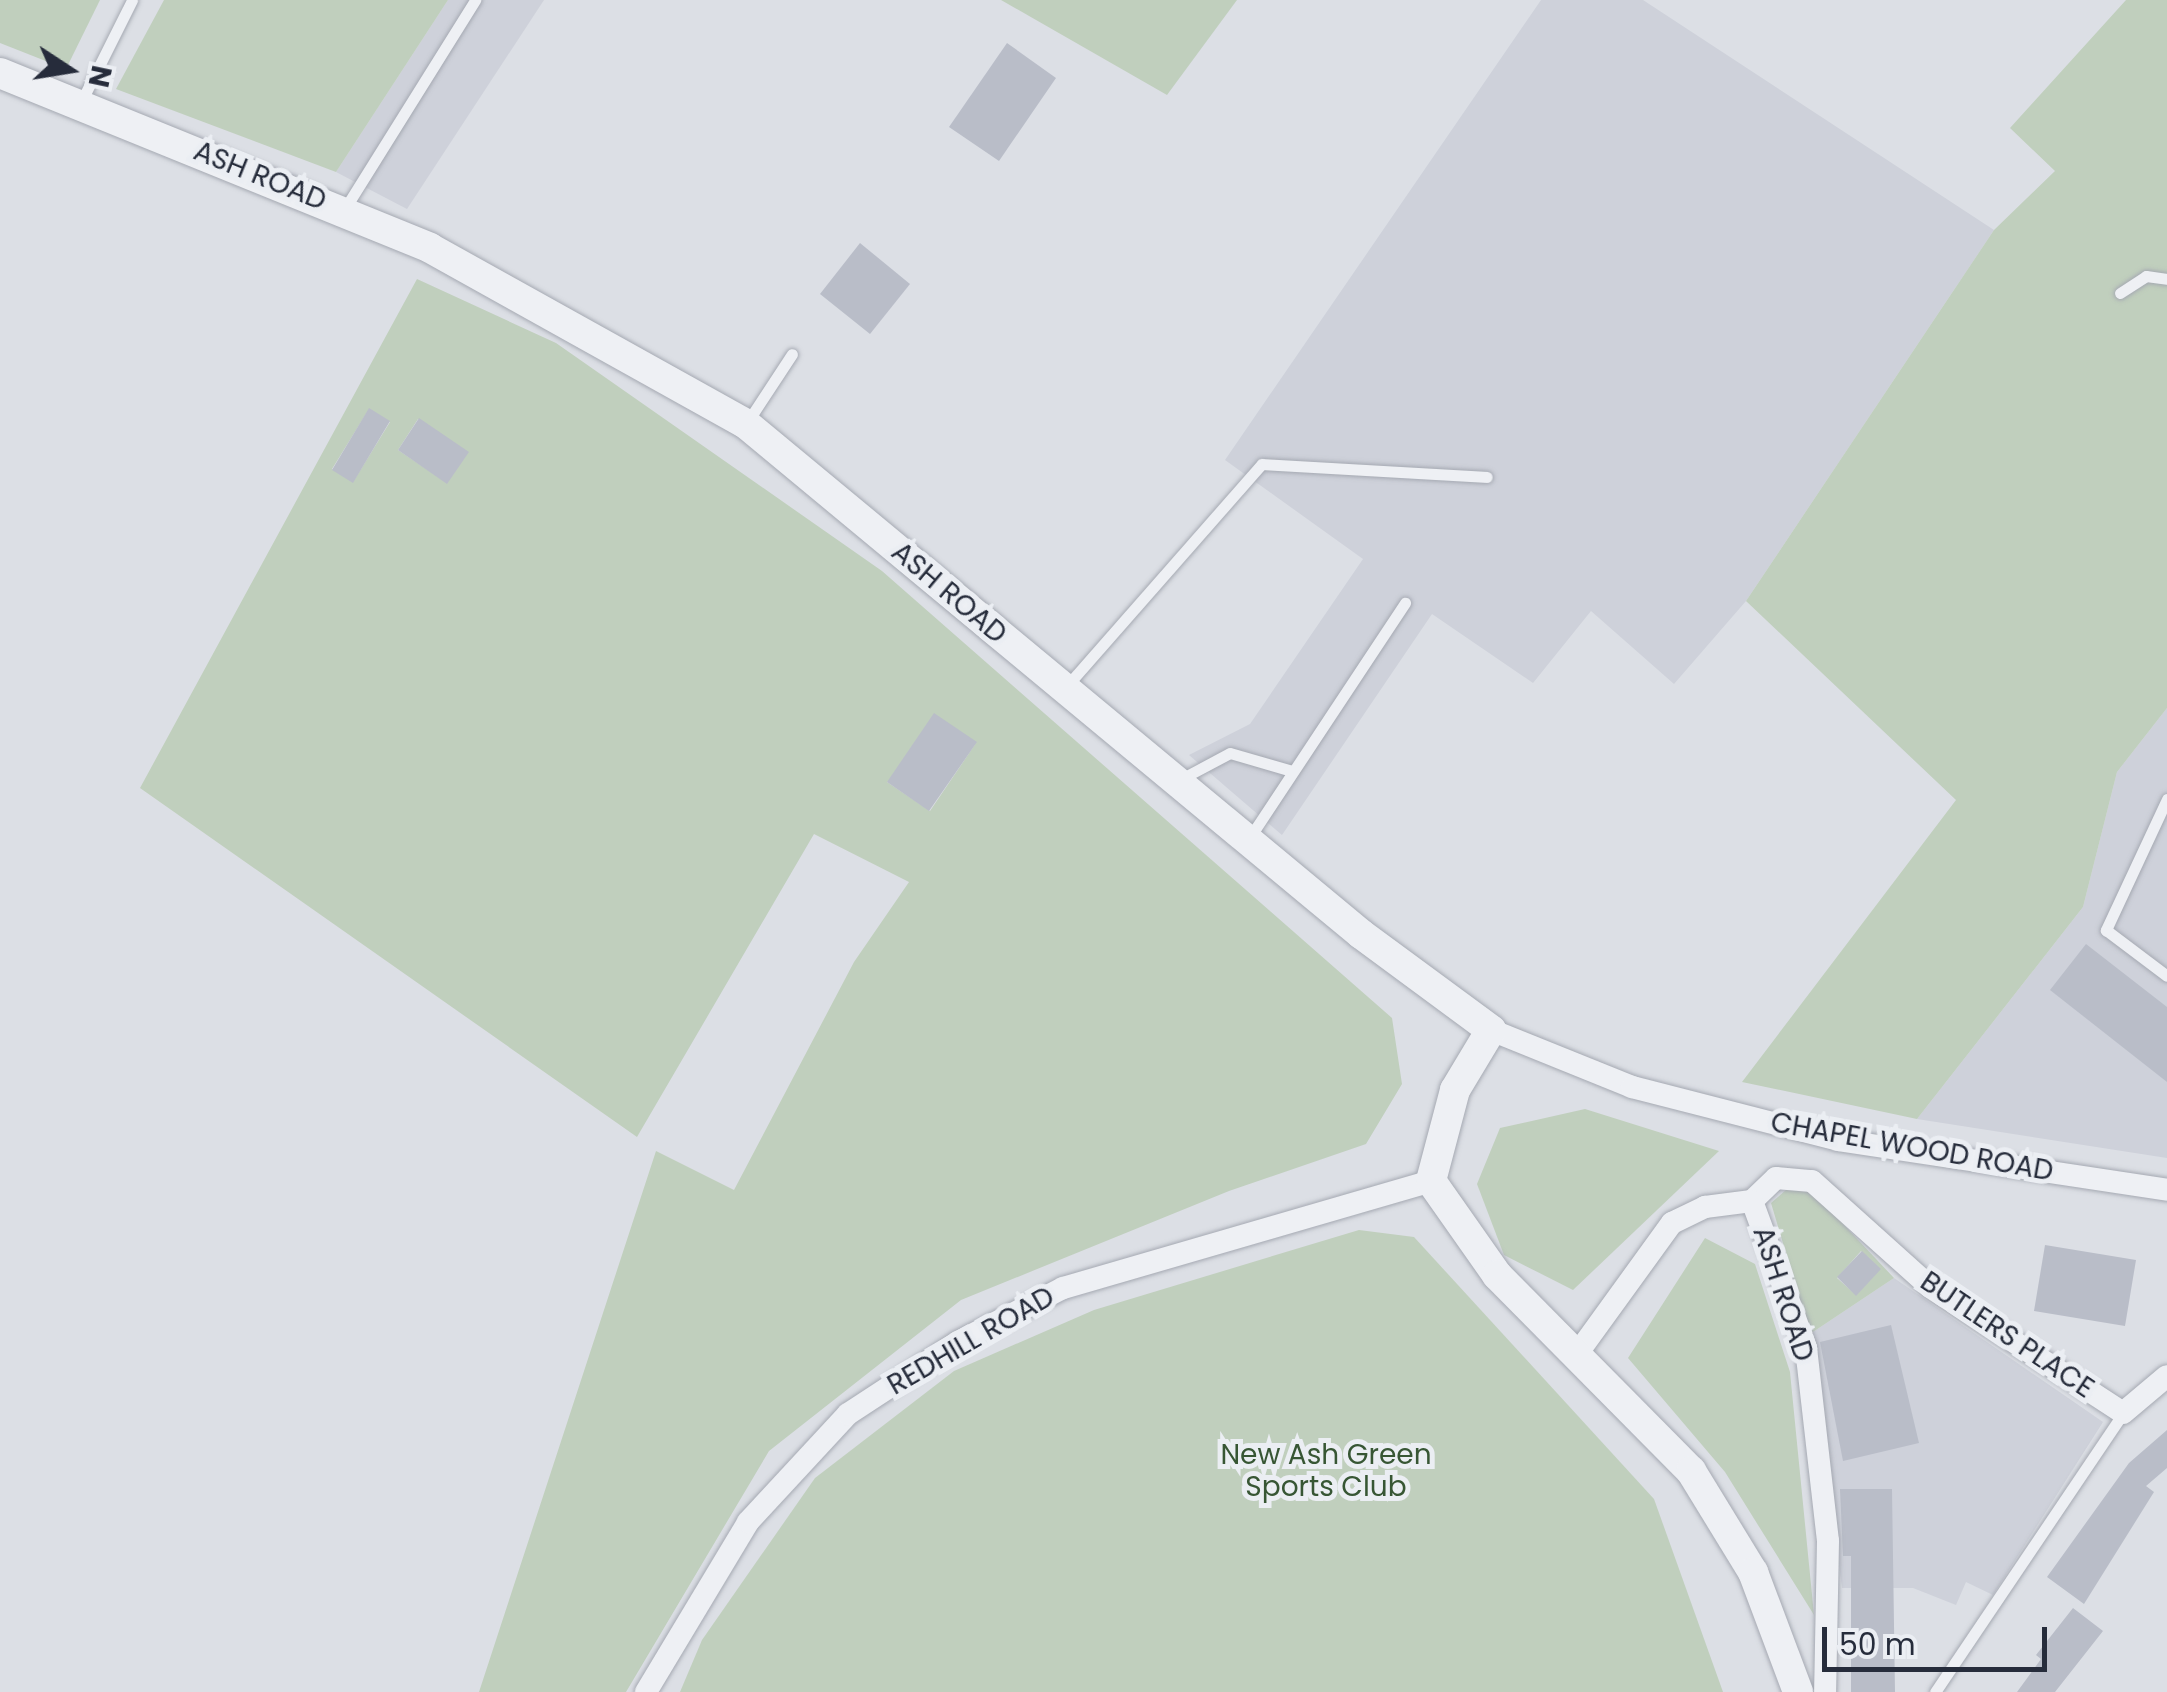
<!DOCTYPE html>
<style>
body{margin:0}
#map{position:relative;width:2167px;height:1692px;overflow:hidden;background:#dcdfe5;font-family:Poppins,sans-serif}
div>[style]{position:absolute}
.built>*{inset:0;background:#ced1da}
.green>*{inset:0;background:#c0cfbd}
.building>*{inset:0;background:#b9bdc8}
.roads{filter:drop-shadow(0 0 2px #a5a9b2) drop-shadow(0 0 2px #a5a9b2)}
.service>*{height:11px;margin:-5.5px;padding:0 5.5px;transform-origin:5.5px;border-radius:5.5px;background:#eef0f4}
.minor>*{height:22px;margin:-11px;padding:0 11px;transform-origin:11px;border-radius:11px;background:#eef0f4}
.tertiary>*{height:30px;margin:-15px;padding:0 15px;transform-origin:15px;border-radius:15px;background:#eef0f4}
span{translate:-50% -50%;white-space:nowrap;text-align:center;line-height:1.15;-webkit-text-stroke:10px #ebeef3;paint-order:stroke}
.street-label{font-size:28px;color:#262c3b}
.park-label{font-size:28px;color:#375634}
.north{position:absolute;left:20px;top:20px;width:100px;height:100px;-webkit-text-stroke:8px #ebeef3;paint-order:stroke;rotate:102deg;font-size:28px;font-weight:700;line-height:40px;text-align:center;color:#262c3b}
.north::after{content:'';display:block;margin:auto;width:35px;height:45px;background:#262c3b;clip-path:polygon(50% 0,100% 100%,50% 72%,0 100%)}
.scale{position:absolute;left:1822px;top:1627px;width:225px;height:45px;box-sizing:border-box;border:5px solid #262c3b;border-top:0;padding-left:12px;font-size:30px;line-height:35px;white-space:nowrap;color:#262c3b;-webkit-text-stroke:8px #ebeef3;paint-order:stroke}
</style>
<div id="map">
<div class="built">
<i style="clip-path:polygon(448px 0,544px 0,407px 209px,336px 172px)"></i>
<i style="clip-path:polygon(1541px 0,1643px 0,1994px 230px,1746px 601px,1674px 684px,1591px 611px,1533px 683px,1432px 614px,1282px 835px,1189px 755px,1250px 724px,1363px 559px,1225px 460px)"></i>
<i style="clip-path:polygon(2167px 708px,2167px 1158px,1917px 1119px,2083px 907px,2117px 772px)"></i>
<i style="clip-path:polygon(1894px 1278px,2103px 1422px,1993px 1595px,1966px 1582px,1956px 1605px,1913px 1588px,1842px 1588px,1810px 1334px)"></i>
</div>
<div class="green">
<i style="clip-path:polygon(0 0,100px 0,66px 69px,0 43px)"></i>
<i style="clip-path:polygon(164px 0,448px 0,336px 172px,116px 89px)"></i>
<i style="clip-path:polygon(1001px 0,1237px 0,1167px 95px)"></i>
<i style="clip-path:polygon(2126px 0,2167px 0,2167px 708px,2117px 772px,2083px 907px,1917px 1119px,1742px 1082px,1956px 800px,1746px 601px,1994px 230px,2055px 171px,2010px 128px)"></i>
<i style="clip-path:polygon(evenodd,417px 279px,556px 343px,882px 571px,1392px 1018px,1402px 1084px,1366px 1144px,1229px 1191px,961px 1300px,769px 1451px,626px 1692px,479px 1692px,656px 1151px,734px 1190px,854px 962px,909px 882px,814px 834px,637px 1137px,140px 788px,417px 279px,369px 409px,390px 422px,353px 482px,332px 469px,369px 409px,417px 279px,418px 419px,419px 419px,447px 483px,398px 450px,418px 419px,417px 279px,976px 743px,930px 811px,887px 782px,976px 743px)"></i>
<i style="clip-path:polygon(1585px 1109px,1719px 1151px,1573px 1290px,1504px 1255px,1477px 1184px,1500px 1128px)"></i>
<i style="clip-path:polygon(evenodd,1809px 1188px,1894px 1278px,1810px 1334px,1771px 1203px,1787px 1189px,1809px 1188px,1861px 1251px,1880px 1269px,1856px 1295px,1837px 1278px,1861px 1251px)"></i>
<i style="clip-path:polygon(1359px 1230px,1414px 1237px,1654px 1499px,1723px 1692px,680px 1692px,702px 1640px,815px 1478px,954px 1371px,1094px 1310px)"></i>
<i style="clip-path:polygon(1705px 1238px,1755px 1264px,1790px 1372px,1814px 1615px,1725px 1472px,1628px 1358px)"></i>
</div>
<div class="building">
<i style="clip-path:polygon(1007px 43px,1056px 78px,999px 161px,949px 127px)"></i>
<i style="clip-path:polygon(860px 243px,910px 284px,870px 334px,820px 294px)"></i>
<i style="clip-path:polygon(369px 408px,390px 421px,353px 483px,332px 470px)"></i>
<i style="clip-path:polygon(419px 418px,469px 452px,447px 484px,398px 450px)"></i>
<i style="clip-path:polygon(934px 713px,977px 742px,929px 811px,887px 782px)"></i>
<i style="clip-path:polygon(2086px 944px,2167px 1007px,2167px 1082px,2050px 990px)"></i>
<i style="clip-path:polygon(2045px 1245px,2136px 1260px,2125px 1326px,2034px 1311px)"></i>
<i style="clip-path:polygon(1862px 1251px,1881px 1269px,1856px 1296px,1837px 1277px)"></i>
<i style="clip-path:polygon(1891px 1325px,1919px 1443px,1843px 1461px,1820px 1342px)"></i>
<i style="clip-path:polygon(2167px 1430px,2167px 1468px,2146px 1486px,2154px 1492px,2084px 1604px,2047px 1577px,2129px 1463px)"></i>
<i style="clip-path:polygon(1840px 1489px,1892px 1489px,1895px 1692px,1851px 1692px,1851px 1556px,1843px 1556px)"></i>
<i style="clip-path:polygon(2073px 1608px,2103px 1631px,2055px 1692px,2017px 1692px,2041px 1659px,2036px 1655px)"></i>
</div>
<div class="roads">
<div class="service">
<i style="left:80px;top:104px;width:116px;rotate:-63.4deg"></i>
<i style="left:344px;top:210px;width:248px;rotate:-58deg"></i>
<i style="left:2120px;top:293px;width:31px;rotate:-33deg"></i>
<i style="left:2146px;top:276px;width:21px;rotate:8deg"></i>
<i style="left:748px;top:421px;width:80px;rotate:-56.7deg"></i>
<i style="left:1065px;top:688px;width:298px;rotate:-48.7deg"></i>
<i style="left:1262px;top:464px;width:225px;rotate:3.3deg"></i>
<i style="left:1181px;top:779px;width:55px;rotate:-28deg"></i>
<i style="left:1230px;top:753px;width:65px;rotate:16.2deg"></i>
<i style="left:2167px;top:799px;width:145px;rotate:115deg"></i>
<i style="left:2106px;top:930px;width:76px;rotate:37deg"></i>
<i style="left:1250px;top:837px;width:281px;rotate:-56.5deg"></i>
<i style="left:1935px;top:1692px;width:336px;rotate:-56deg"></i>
</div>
<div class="minor">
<i style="left:1491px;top:1030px;width:152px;rotate:22deg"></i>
<i style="left:1632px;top:1087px;width:213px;rotate:14.4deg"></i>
<i style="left:1838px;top:1140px;width:333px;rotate:8.6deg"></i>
<i style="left:1752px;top:1201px;width:33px;rotate:-44deg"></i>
<i style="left:1776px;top:1178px;width:36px;rotate:5deg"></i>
<i style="left:1812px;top:1181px;width:159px;rotate:41.9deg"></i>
<i style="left:1930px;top:1287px;width:230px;rotate:33.1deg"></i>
<i style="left:2123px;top:1413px;width:57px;rotate:-40.1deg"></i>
<i style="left:1577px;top:1354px;width:162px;rotate:-54.1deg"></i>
<i style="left:1672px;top:1223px;width:37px;rotate:-26deg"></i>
<i style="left:1705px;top:1207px;width:47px;rotate:-7.3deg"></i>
<i style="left:1752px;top:1201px;width:157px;rotate:69.8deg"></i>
<i style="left:1806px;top:1348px;width:194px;rotate:83.5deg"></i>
<i style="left:1828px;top:1541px;width:151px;rotate:91.1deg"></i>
<i style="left:646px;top:1692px;width:198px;rotate:-59deg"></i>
<i style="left:748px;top:1522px;width:147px;rotate:-47.2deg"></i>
<i style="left:848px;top:1414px;width:131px;rotate:-33.2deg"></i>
<i style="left:958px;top:1342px;width:118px;rotate:-27.2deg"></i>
<i style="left:1063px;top:1288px;width:383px;rotate:-16.2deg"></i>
</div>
<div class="tertiary">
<i style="left:0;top:73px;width:464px;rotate:22.1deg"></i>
<i style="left:430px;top:248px;width:362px;rotate:29.1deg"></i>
<i style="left:746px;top:424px;width:799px;rotate:39.67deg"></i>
<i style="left:1361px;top:934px;width:162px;rotate:36.4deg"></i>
<i style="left:1491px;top:1030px;width:70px;rotate:121deg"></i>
<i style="left:1455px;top:1090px;width:94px;rotate:104.8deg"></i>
<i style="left:1431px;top:1181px;width:115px;rotate:54.9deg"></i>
<i style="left:1497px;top:1275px;width:276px;rotate:45.3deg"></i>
<i style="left:1691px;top:1471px;width:119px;rotate:58.5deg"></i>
<i style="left:1753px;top:1572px;width:128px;rotate:69.4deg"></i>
</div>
</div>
<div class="street-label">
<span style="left:260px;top:176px;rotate:22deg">ASH ROAD</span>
<span style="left:949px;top:593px;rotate:40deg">ASH ROAD</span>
<span style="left:1912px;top:1147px;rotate:10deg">CHAPEL WOOD ROAD</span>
<span style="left:1783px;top:1294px;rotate:72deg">ASH ROAD</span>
<span style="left:2007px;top:1335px;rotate:34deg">BUTLERS PLACE</span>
<span style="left:971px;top:1341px;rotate:-30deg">REDHILL ROAD</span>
</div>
<div class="park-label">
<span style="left:1326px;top:1471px">New Ash Green<br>Sports Club</span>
</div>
<div class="north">N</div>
<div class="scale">50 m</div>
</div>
